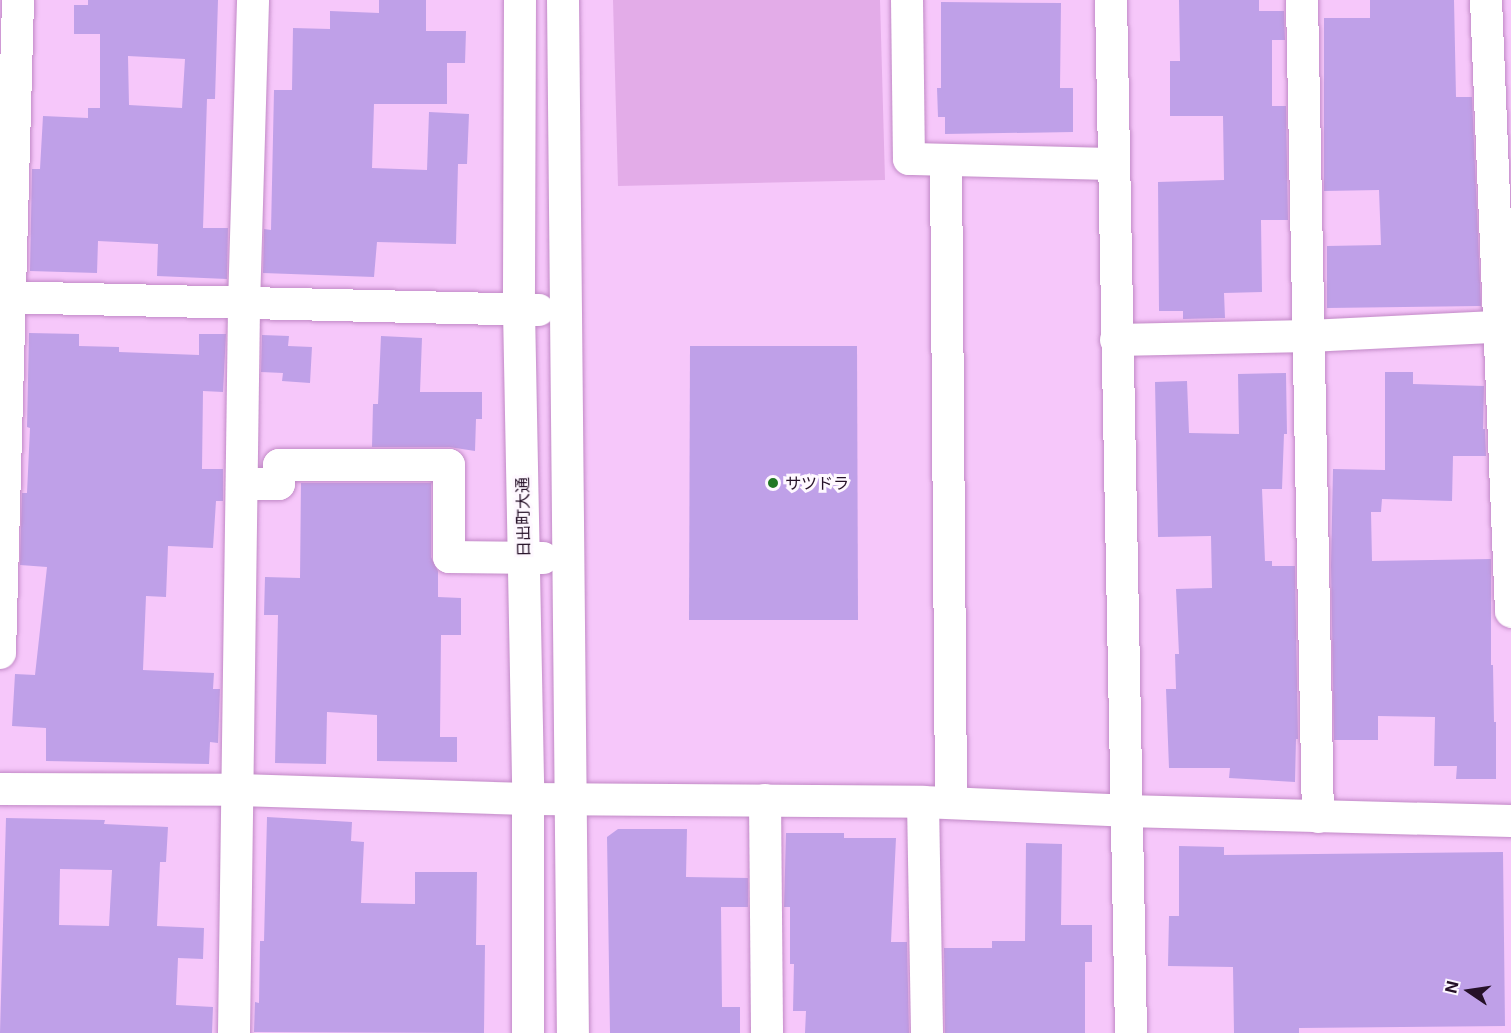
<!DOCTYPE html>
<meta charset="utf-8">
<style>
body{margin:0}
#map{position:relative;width:1511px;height:1033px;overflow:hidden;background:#f6c7fa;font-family:Inter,"Noto Sans JP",sans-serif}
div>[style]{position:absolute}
.green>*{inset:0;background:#e3ace8}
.building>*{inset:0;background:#bfa0e8}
.roads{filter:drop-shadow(0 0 2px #c189c6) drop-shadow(0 0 2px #c189c6)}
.minor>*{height:32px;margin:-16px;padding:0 16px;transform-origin:16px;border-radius:16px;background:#fff}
.dots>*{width:16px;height:16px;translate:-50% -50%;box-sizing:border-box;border:3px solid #fef8ff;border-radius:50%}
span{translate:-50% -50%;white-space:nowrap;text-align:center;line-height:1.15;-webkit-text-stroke:6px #fef8ff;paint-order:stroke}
.poi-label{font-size:16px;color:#261128}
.left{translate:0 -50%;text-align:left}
.street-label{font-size:16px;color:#261128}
.north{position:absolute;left:1439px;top:961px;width:60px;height:60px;-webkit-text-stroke:4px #fef8ff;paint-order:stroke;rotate:283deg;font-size:16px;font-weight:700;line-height:24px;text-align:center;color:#261128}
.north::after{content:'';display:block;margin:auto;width:21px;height:27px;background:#261128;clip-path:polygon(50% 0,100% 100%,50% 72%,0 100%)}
</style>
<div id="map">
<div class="green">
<i style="clip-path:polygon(613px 0,880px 0,885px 180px,618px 186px)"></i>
</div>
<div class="building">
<i style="clip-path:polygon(evenodd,88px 0,218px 0,215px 99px,207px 99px,203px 228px,228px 228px,227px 279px,157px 276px,158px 244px,98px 241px,97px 273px,30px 271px,32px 169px,40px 169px,43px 116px,88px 118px,88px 108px,100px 108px,100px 34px,74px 34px,74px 5px,88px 5px,88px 0,128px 56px,185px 59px,182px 108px,129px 105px,128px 56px)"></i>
<i style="clip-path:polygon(379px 0,426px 0,426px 31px,466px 31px,465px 63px,447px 63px,447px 104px,374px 104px,372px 168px,427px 170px,429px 112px,469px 114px,467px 164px,458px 164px,456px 244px,377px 242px,374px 277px,263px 273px,264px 229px,271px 230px,274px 90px,292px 90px,293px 28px,330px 29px,330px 11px,379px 13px)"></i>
<i style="clip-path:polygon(1179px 0,1259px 0,1259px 11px,1284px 11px,1285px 40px,1272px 40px,1272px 106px,1286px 106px,1288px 220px,1261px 220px,1262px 292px,1224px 293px,1225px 318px,1183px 319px,1183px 311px,1159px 311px,1158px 182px,1224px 180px,1223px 116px,1170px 116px,1170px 61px,1180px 61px)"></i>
<i style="clip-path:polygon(1370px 0,1454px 0,1456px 97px,1472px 97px,1481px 306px,1327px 308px,1327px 246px,1381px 245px,1379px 190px,1324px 191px,1324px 18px,1370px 18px)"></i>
<i style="clip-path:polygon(941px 2px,1061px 3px,1060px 88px,1073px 88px,1073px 132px,945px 134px,945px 117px,938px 117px,937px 88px,941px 88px)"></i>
<i style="clip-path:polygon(29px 333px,79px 334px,79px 346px,119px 347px,119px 352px,199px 355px,199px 334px,226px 334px,223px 392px,203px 391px,202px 469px,223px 469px,223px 501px,216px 501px,213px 548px,168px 546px,166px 597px,146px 596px,143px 670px,214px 673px,213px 689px,220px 689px,218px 743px,210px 742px,209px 764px,46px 761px,46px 728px,12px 726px,15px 674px,35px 675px,47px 567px,20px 565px,22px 493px,27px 493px,30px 428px,27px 427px)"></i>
<i style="clip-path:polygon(262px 335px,289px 336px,288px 346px,312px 347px,310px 383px,282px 381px,283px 373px,261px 372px)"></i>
<i style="clip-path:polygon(381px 336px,422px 338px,420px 392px,482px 392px,482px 419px,476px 419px,475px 451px,449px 447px,372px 447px,373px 404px,378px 404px)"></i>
<i style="clip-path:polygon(690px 346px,857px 346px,858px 620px,689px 620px)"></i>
<i style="clip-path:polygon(1385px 372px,1413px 372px,1413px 384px,1484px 386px,1483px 429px,1485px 429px,1486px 456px,1453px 456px,1452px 501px,1382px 499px,1381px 512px,1371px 512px,1372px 561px,1491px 559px,1491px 665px,1493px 665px,1494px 722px,1496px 722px,1496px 779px,1456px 779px,1457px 766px,1434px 766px,1435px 717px,1378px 716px,1378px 740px,1334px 740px,1331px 566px,1333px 469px,1385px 470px)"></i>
<i style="clip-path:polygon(1286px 373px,1287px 434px,1284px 434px,1282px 489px,1262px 489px,1265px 561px,1272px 561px,1272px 566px,1295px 566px,1298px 739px,1296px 739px,1295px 782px,1229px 778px,1230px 768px,1169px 768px,1166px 689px,1176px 689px,1175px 654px,1179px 654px,1176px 589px,1212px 588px,1211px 536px,1158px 537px,1155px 382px,1187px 381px,1189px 433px,1239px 434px,1238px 374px)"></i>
<i style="clip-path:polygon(301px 483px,431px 483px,431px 557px,438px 571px,438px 597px,461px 598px,461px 635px,441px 635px,440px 737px,457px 737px,457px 762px,377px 761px,377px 715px,327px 712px,326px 764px,275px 763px,278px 615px,264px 615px,265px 577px,300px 578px)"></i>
<i style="clip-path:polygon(267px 817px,352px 822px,351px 841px,364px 842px,361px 903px,415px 904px,415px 872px,477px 872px,476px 945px,485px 945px,484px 1033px,254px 1032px,255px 1002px,259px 1003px,260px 941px,264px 941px)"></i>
<i style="clip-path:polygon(evenodd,6px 818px,105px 820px,104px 824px,168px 827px,166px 862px,160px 862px,157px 926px,204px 928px,203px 959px,178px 958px,176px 1005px,213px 1007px,212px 1033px,0 1033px,6px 818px,60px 869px,112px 870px,109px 926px,59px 925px,60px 869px)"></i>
<i style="clip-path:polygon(618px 829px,687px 829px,686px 877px,748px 878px,748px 907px,721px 907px,722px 1007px,740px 1007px,740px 1033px,610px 1033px,607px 837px)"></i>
<i style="clip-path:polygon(786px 833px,844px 833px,844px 838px,896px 838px,891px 942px,907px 942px,909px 1033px,805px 1033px,806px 1011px,793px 1011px,794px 964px,790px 964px,790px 907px,784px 907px)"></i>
<i style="clip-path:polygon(1026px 843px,1062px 844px,1061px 925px,1092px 925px,1092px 962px,1085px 962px,1085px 1033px,945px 1033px,944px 948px,992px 948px,992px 941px,1025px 941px)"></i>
<i style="clip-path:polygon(1179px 846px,1224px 847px,1224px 855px,1503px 852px,1505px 1026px,1299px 1028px,1299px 1033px,1234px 1033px,1233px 967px,1168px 966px,1169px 916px,1179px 916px)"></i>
</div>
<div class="roads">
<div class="minor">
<i style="left:520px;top:0;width:310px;rotate:90.2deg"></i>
<i style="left:519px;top:310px;width:489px;rotate:88.9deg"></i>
<i style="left:528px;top:799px;width:234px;rotate:90deg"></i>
<i style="left:563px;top:0;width:1033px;rotate:89.45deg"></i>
<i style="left:907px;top:0;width:159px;rotate:89.3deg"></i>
<i style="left:909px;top:159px;width:205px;rotate:1.4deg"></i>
<i style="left:1111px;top:0;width:1033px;rotate:88.89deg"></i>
<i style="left:1302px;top:0;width:817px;rotate:88.88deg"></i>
<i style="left:1486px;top:0;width:612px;rotate:87.66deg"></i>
<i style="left:946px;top:160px;width:643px;rotate:89.55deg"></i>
<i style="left:0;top:297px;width:539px;rotate:1.38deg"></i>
<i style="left:1116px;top:340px;width:193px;rotate:-1.2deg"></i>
<i style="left:1309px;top:336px;width:202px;rotate:-2.8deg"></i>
<i style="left:242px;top:484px;width:37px"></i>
<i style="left:279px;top:484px;width:19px;rotate:-90deg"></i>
<i style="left:279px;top:465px;width:170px"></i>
<i style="left:449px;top:465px;width:92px;rotate:90deg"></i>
<i style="left:449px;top:557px;width:94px;rotate:0.6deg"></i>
<i style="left:0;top:653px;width:653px;rotate:-88.42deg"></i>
<i style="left:0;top:789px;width:239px;rotate:0.2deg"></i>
<i style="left:239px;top:790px;width:289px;rotate:1.8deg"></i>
<i style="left:528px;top:799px;width:395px;rotate:0.4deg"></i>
<i style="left:923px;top:802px;width:203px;rotate:2.5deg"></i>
<i style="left:1126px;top:811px;width:385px;rotate:1.5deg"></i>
<i style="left:765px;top:800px;width:233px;rotate:89.5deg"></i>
<i style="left:923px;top:802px;width:231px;rotate:89deg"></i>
<i style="left:234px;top:1033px;width:728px;rotate:-89.21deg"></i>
<i style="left:244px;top:305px;width:305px;rotate:-88.3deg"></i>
</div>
</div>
<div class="dots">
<i style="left:773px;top:483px;background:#217724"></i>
</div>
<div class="poi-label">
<span class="left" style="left:785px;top:483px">サツドラ</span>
</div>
<div class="street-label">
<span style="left:523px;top:517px;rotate:-91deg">日出町大通</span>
</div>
<div class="north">N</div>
</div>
